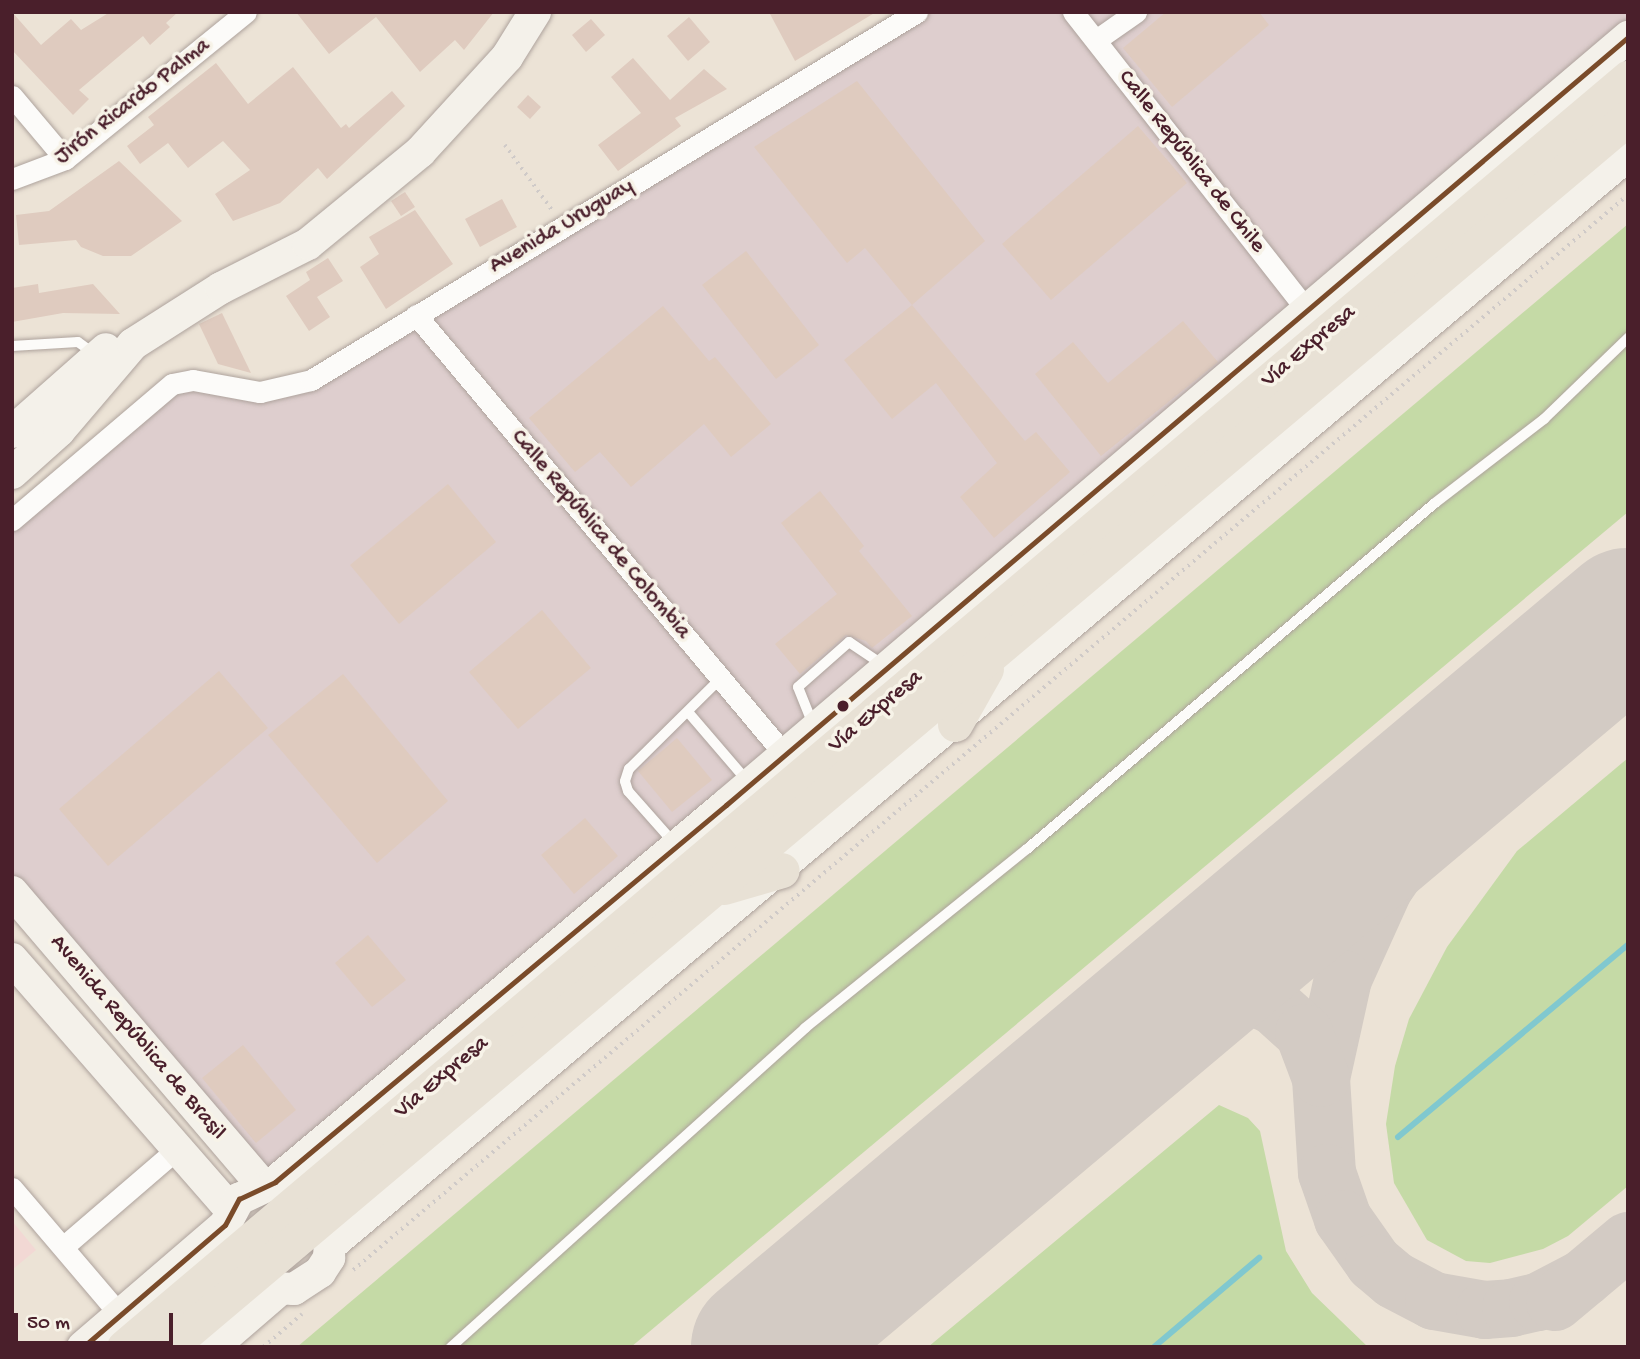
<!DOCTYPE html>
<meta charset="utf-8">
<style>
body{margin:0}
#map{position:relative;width:1640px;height:1359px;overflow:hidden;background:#ece3d6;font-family:"Gochi Hand",sans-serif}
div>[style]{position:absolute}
.built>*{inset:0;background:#f2d8d4}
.industrial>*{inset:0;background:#decece}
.green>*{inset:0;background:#c5daa6}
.stream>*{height:6px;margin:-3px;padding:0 3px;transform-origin:3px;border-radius:3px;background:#80c8cf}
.taxiway>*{height:58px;margin:-29px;padding:0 29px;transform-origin:29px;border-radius:29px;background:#d3cbc4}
.runway>*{height:144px;margin:-72px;padding:0 72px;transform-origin:72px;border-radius:72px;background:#d3cbc4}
.building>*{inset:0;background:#dfcbbf}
.path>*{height:3.5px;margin-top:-1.75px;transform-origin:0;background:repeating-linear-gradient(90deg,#cfcac8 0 2px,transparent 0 7px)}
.roads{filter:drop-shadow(0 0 2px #aea39d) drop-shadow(0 0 2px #aea39d)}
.lane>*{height:10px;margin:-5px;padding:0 5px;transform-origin:5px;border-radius:5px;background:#fcfbf9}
.street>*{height:21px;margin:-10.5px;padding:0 10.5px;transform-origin:10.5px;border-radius:10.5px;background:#fcfbf9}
.secondary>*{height:32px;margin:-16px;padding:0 16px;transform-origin:16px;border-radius:16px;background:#f4f1ea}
.primary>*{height:35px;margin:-17.5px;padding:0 17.5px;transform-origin:17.5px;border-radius:17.5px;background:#e8e1d5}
.bus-1>*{height:5px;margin:-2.5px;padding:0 2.5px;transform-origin:2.5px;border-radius:2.5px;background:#7a4b2a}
.dots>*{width:19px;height:19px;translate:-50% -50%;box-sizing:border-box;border:4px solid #f7f3e8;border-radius:50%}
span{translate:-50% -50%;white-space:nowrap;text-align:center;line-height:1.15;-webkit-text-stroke:7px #f7f3e8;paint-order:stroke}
.street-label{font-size:23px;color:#4a1f2b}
.frame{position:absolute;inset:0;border:14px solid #4a1f2b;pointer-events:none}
.scale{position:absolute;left:14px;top:1313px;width:159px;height:32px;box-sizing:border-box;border:4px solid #4a1f2b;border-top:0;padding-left:9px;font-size:21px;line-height:24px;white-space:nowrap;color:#4a1f2b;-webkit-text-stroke:5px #f7f3e8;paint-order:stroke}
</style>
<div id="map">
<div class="built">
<i style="clip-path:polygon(12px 1221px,36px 1250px,12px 1270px)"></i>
</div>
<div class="industrial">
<i style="clip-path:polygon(925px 12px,1628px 12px,1628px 68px,272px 1213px,12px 909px,12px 511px,149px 403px,206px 379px,252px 388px,299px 380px)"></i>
</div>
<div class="green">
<i style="clip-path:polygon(1628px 224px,1628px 512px,631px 1347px,297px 1347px)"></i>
<i style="clip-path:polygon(1628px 758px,1628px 1186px,1568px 1236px,1543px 1249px,1490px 1263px,1466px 1261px,1427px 1240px,1394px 1183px,1386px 1124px,1395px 1066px,1409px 1019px,1447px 947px,1517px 851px)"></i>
<i style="clip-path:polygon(1219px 1105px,1248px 1118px,1260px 1131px,1286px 1251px,1312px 1293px,1368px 1347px,928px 1347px)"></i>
</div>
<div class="stream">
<i style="left:1398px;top:1137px;width:300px;rotate:-39.9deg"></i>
<i style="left:1154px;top:1347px;width:138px;rotate:-40.3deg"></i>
</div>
<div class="taxiway">
<i style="left:1485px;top:740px;width:179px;rotate:124.3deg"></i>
<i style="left:1384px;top:888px;width:100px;rotate:114.3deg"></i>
<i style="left:1343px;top:979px;width:101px;rotate:102.5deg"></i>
<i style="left:1321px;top:1078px;width:95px;rotate:86.4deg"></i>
<i style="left:1327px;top:1173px;width:49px;rotate:70.8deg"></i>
<i style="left:1343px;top:1219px;width:54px;rotate:54.8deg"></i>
<i style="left:1374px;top:1263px;width:26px;rotate:40deg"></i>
<i style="left:1394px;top:1280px;width:45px;rotate:27.7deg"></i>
<i style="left:1434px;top:1301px;width:52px;rotate:10deg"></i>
<i style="left:1485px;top:1310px;width:26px;rotate:-4deg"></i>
<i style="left:1511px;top:1308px;width:28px;rotate:-13deg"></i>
<i style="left:1538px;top:1302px;width:52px;rotate:-27.6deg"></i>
<i style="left:1149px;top:1022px;width:68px;rotate:-25.1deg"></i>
<i style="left:1211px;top:993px;width:43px;rotate:5.3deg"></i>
<i style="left:1254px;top:997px;width:22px;rotate:24deg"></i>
<i style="left:1274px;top:1006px;width:40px;rotate:42deg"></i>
<i style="left:1304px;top:1033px;width:48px;rotate:69.3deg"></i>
<i style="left:1555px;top:1302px;width:95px;rotate:-39.9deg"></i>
</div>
<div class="runway">
<i style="left:763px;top:1347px;width:1130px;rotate:-40.05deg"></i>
</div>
<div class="building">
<i style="clip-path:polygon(12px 12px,41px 45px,71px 19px,81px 30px,110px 12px,178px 12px,166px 23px,170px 27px,150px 45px,143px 36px,79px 90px,89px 99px,73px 115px,12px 50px)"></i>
<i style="clip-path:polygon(296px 12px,494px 12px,464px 50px,455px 40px,420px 72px,376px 17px,329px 54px)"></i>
<i style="clip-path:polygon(769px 12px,876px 12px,795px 61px)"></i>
<i style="clip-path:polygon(1166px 12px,1259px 12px,1269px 25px,1172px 107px,1123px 48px)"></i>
<i style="clip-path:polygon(689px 17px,710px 42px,688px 61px,667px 36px)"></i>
<i style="clip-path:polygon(591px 19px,605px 35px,586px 52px,572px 35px)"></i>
<i style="clip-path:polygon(633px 58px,670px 100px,704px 69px,727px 89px,675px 118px,681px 126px,618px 171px,598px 145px,641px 113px,611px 77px)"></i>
<i style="clip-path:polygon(216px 63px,248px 104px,293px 67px,341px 128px,346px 124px,349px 128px,392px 91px,405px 106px,327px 179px,318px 168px,280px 203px,233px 221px,215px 194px,250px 170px,223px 141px,188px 168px,168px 143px,140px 164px,127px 146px,154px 125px,148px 117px)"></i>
<i style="clip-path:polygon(857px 81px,985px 241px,912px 305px,865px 248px,847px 263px,754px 147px)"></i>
<i style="clip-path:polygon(528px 95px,541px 107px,530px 119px,517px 107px)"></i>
<i style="clip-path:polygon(1138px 126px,1187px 183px,1051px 300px,1002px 244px)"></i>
<i style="clip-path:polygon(119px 161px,182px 221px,131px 256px,103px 256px,81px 247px,76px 240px,19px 245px,16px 215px,49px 211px)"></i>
<i style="clip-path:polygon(405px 192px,415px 207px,401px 216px,391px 201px)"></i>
<i style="clip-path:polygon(502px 199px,517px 227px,480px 247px,465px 219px)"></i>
<i style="clip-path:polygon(415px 210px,453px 264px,386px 309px,360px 267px,379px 254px,369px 237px)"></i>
<i style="clip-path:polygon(746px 251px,819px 345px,776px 379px,702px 285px)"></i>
<i style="clip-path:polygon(328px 258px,343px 281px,317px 297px,330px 317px,309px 331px,286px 296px,310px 280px,306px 272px)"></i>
<i style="clip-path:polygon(38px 284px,39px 293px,93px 284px,120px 314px,63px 313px,12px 322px,12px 288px)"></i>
<i style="clip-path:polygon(912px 305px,1025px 441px,1036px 432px,1070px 472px,994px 538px,960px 497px,997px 463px,936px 383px,892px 419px,844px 360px)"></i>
<i style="clip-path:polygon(663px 306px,709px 361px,715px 357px,771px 424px,731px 457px,704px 424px,631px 487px,600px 452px,575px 472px,529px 418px)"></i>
<i style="clip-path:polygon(222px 313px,251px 373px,218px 364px,199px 324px)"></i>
<i style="clip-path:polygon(1183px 321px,1218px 362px,1101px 456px,1035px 374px,1073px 342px,1108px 383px)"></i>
<i style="clip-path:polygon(448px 484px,496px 542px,399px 624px,350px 565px)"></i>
<i style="clip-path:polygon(820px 491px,864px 546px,859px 551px,912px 616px,872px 648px,866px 641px,846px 635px,800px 674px,775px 644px,837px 594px,781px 523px)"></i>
<i style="clip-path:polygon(542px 610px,591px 668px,518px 729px,469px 672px)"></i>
<i style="clip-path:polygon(219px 671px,268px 728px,108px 866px,59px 809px)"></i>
<i style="clip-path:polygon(343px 674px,448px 801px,377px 863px,268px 735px)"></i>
<i style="clip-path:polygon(677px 738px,712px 780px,672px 812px,638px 771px)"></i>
<i style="clip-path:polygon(585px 818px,618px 856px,574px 894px,541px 855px)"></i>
<i style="clip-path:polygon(368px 935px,406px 980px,372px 1007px,335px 963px)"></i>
<i style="clip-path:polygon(243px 1045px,296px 1110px,256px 1143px,202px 1078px)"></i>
</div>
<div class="path">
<i style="left:505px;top:145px;width:80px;rotate:54.1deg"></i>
<i style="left:353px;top:1270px;width:1668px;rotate:-40.14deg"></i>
<i style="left:263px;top:1347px;width:51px;rotate:-40.2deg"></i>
</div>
<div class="roads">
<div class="lane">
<i style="left:12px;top:346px;width:66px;rotate:-3.5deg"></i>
<i style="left:78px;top:342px;width:22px;rotate:36deg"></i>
<i style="left:688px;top:712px;width:92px;rotate:49.4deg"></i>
<i style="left:814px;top:727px;width:43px;rotate:-111.8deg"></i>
<i style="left:798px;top:687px;width:68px;rotate:-41.4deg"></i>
<i style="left:849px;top:642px;width:45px;rotate:34deg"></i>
<i style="left:674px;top:843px;width:69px;rotate:-131.5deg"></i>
<i style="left:628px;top:791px;width:10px;rotate:-107deg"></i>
<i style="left:625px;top:781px;width:13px;rotate:-72deg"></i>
<i style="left:629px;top:769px;width:128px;rotate:-44.7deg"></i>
<i style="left:451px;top:1347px;width:477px;rotate:-42deg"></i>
<i style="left:805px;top:1028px;width:285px;rotate:-38.9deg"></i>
<i style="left:1027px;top:849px;width:535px;rotate:-40.3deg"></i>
<i style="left:1435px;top:503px;width:138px;rotate:-37.6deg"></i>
<i style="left:1544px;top:419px;width:117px;rotate:-44deg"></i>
</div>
<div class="street">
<i style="left:1073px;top:12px;width:381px;rotate:51.9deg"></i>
<i style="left:1096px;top:40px;width:49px;rotate:-35deg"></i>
<i style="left:12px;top:96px;width:82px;rotate:49.9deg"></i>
<i style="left:12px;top:179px;width:57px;rotate:-20.7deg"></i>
<i style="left:65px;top:159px;width:233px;rotate:-39.1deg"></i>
<i style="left:416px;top:315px;width:574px;rotate:50.02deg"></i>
<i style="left:12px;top:520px;width:210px;rotate:-40.4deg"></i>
<i style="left:172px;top:384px;width:21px;rotate:-11deg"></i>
<i style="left:193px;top:380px;width:68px;rotate:10.2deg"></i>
<i style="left:260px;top:392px;width:52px;rotate:-13.2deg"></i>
<i style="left:311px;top:380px;width:709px;rotate:-31.27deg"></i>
<i style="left:12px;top:1188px;width:167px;rotate:49.6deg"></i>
<i style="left:63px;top:1247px;width:152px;rotate:-40.7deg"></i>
</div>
<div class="secondary">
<i style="left:12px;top:432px;width:125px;rotate:-41.4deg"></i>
<i style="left:12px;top:473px;width:63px;rotate:-41.8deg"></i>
<i style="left:59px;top:431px;width:114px;rotate:-49.6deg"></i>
<i style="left:133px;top:344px;width:104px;rotate:-32.5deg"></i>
<i style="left:221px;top:288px;width:97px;rotate:-26.8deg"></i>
<i style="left:308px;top:244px;width:145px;rotate:-39.4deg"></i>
<i style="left:420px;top:152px;width:129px;rotate:-47.5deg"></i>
<i style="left:507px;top:57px;width:53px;rotate:-58.1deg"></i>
<i style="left:12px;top:892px;width:384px;rotate:49.5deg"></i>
<i style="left:12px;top:959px;width:333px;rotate:48.9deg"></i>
<i style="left:333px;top:1243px;width:1691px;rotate:-40.04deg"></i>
<i style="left:231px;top:1263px;width:35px;rotate:44deg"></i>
<i style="left:256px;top:1287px;width:38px;rotate:3deg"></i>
<i style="left:294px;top:1289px;width:31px;rotate:-33deg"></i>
<i style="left:320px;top:1272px;width:17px;rotate:-57deg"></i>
<i style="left:329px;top:1258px;width:36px;rotate:-87deg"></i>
<i style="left:83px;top:1347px;width:187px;rotate:-40.7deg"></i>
<i style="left:225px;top:1225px;width:30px;rotate:-62deg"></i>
<i style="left:239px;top:1199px;width:40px;rotate:-25deg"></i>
<i style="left:275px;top:1182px;width:588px;rotate:-39.89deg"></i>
<i style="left:726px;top:805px;width:1185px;rotate:-40.41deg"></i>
<i style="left:213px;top:1347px;width:86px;rotate:-40.7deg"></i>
</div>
<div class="primary">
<i style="left:955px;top:724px;width:63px;rotate:-60.6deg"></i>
<i style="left:724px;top:887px;width:60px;rotate:-16.3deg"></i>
<i style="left:124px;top:1347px;width:1968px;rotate:-40.16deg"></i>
<i style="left:169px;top:1347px;width:1908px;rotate:-40.11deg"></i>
</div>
</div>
<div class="bus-1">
<i style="left:83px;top:1347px;width:187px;rotate:-40.7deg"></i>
<i style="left:225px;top:1225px;width:30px;rotate:-62deg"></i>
<i style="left:239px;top:1199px;width:40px;rotate:-25deg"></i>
<i style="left:275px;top:1182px;width:588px;rotate:-39.89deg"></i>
<i style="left:726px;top:805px;width:1185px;rotate:-40.41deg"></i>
</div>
<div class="dots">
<i style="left:843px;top:706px;background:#4a1f2b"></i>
</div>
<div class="street-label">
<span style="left:133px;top:102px;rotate:-38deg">Jirón Ricardo Palma</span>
<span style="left:1191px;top:162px;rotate:52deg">Calle República de Chile</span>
<span style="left:562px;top:227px;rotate:-31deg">Avenida Uruguay</span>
<span style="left:1309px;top:347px;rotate:-40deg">Vía Expresa</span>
<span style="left:600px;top:535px;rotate:50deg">Calle República de Colombia</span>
<span style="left:876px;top:712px;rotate:-40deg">Vía Expresa</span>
<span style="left:137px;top:1038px;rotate:50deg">Avenida República de Brasil</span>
<span style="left:442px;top:1078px;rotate:-40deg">Vía Expresa</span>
</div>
<div class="frame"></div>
<div class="scale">50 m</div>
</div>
